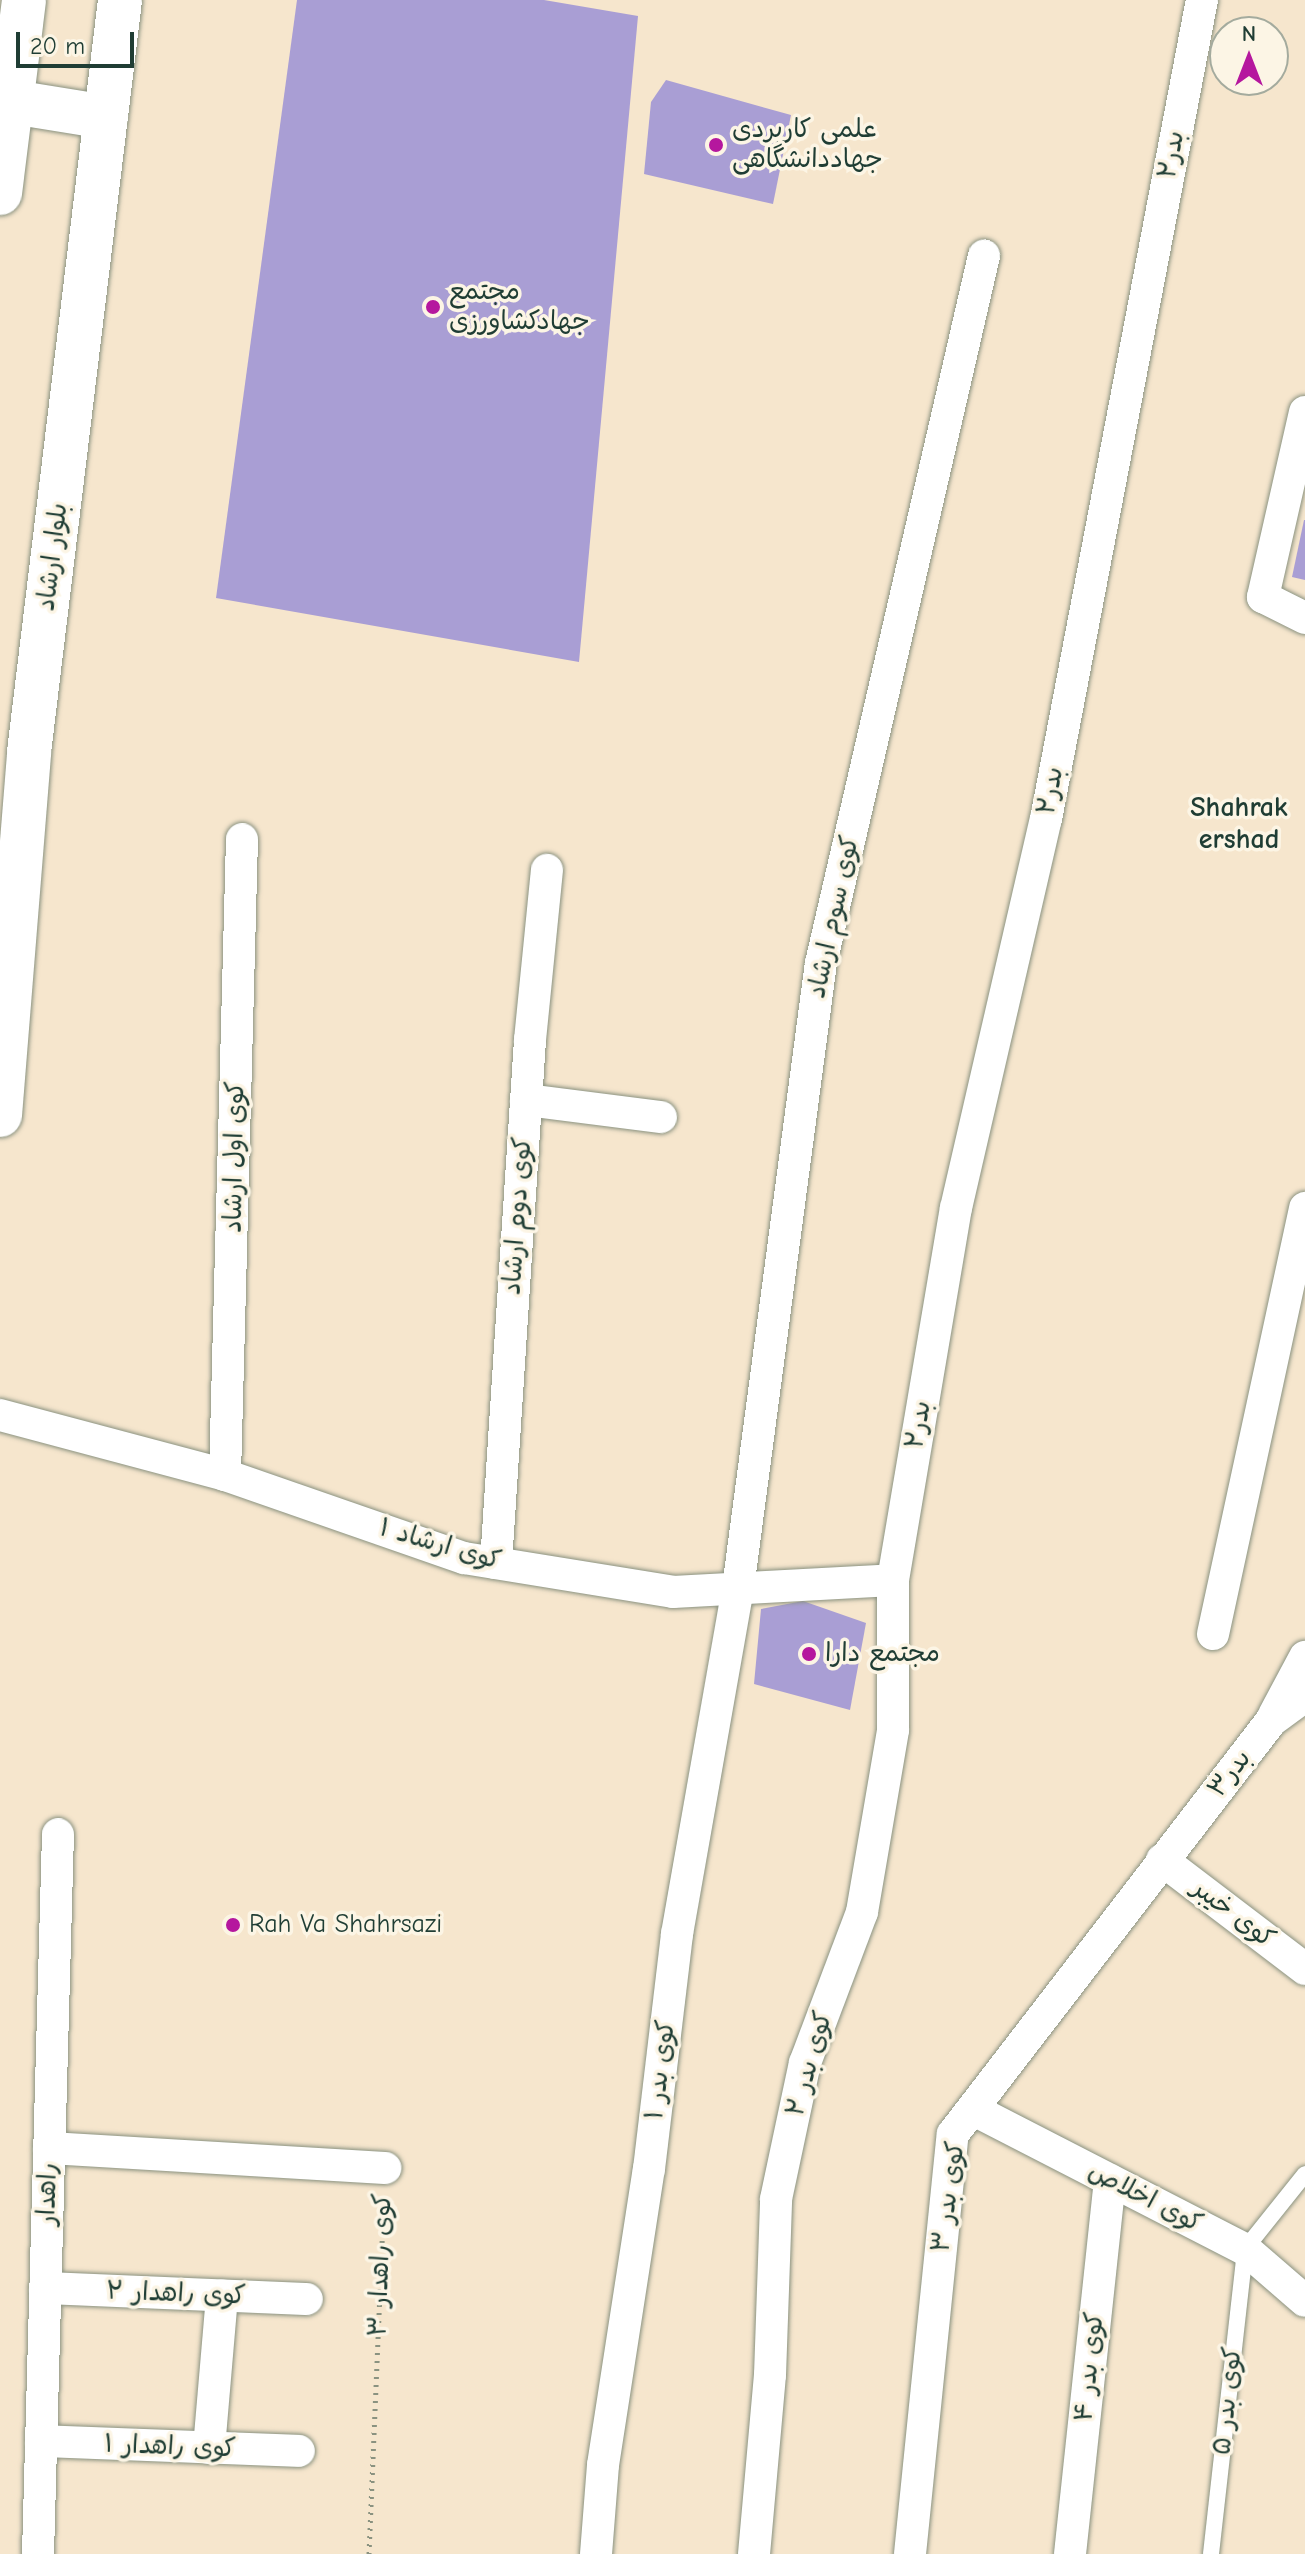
<!DOCTYPE html>
<meta charset="utf-8">
<style>
body{margin:0}
#map{position:relative;width:1305px;height:2554px;overflow:hidden;background:#f6e6cd;font-family:"Comic Neue","Playpen Sans Arabic",sans-serif}
div>[style]{position:absolute}
.building>*{inset:0;background:#a99ed4}
.path>*{height:5px;margin-top:-2.5px;transform-origin:0;background:repeating-linear-gradient(90deg,#8a9280 0 2px,transparent 0 8px)}
.roads{filter:drop-shadow(0 0 2px #8a9280) drop-shadow(0 0 2px #8a9280)}
.lane>*{height:16px;margin:-8px;padding:0 8px;transform-origin:8px;border-radius:8px;background:#fff}
.street>*{height:32px;margin:-16px;padding:0 16px;transform-origin:16px;border-radius:16px;background:#fff}
.primary>*{height:44px;margin:-22px;padding:0 22px;transform-origin:22px;border-radius:22px;background:#fff}
.dots>*{width:22px;height:22px;translate:-50% -50%;box-sizing:border-box;border:4px solid #fcf5e5;border-radius:50%}
span{translate:-50% -50%;white-space:nowrap;text-align:center;line-height:1.15;-webkit-text-stroke:7px #fcf5e5;paint-order:stroke}
.poi-label{font-size:26px;color:#1f3d34}
.left{translate:0 -50%;text-align:left}
.street-label{font-size:26px;color:#1f3d34}
.neighbourhood-label{font-size:28px;color:#1f3d34;font-weight:700}
.north{position:absolute;left:1209px;top:16px;width:80px;height:80px;box-sizing:border-box;background:#fcf5e5;border:2px solid #a4ab9e;border-radius:50%;rotate:0deg;font-size:22px;font-weight:700;line-height:32px;text-align:center;color:#1f3d34}
.north::after{content:'';display:block;margin:auto;width:28px;height:36px;background:#b5179e;clip-path:polygon(50% 0,100% 100%,50% 72%,0 100%)}
.scale{position:absolute;left:16px;top:32px;width:118px;height:36px;box-sizing:border-box;border:4px solid #1f3d34;border-top:0;padding-left:10px;font-size:24px;line-height:28px;white-space:nowrap;color:#1f3d34;-webkit-text-stroke:6px #fcf5e5;paint-order:stroke}
</style>
<div id="map">
<div class="building">
<i style="clip-path:polygon(297px 0,544px 0,638px 16px,579px 662px,216px 598px)"></i>
<i style="clip-path:polygon(666px 80px,791px 115px,773px 204px,644px 174px,651px 102px)"></i>
<i style="clip-path:polygon(1304px 520px,1305px 520px,1305px 580px,1292px 577px)"></i>
<i style="clip-path:polygon(803px 1601px,866px 1623px,850px 1710px,754px 1684px,761px 1609px)"></i>
</div>
<div class="path">
<i style="left:369px;top:2554px;width:351px;rotate:-87.6deg"></i>
</div>
<div class="roads">
<div class="lane">
<i style="left:1211px;top:2554px;width:307px;rotate:-83.6deg"></i>
<i style="left:1245px;top:2249px;width:96px;rotate:-51.3deg"></i>
</div>
<div class="street">
<i style="left:1305px;top:412px;width:190px;rotate:102.8deg"></i>
<i style="left:1263px;top:597px;width:47px;rotate:26.6deg"></i>
<i style="left:526px;top:1100px;width:136px;rotate:7.2deg"></i>
<i style="left:0;top:1415px;width:233px;rotate:14.9deg"></i>
<i style="left:225px;top:1475px;width:253px;rotate:19.2deg"></i>
<i style="left:464px;top:1558px;width:212px;rotate:9.2deg"></i>
<i style="left:673px;top:1592px;width:220px;rotate:-3.1deg"></i>
<i style="left:225px;top:1475px;width:636px;rotate:-88.47deg"></i>
<i style="left:496px;top:1563px;width:524px;rotate:-86.28deg"></i>
<i style="left:530px;top:1040px;width:171px;rotate:-84.3deg"></i>
<i style="left:1213px;top:1634px;width:436px;rotate:-77.8deg"></i>
<i style="left:1274px;top:1715px;width:66px;rotate:-61.9deg"></i>
<i style="left:1162px;top:1860px;width:180px;rotate:37.3deg"></i>
<i style="left:974px;top:2110px;width:305px;rotate:27.2deg"></i>
<i style="left:1245px;top:2249px;width:79px;rotate:40.9deg"></i>
<i style="left:49px;top:2148px;width:337px;rotate:3.4deg"></i>
<i style="left:45px;top:2288px;width:262px;rotate:2.4deg"></i>
<i style="left:41px;top:2441px;width:258px;rotate:2.2deg"></i>
<i style="left:209px;top:2448px;width:153px;rotate:-85.1deg"></i>
<i style="left:38px;top:2554px;width:720px;rotate:-88.41deg"></i>
<i style="left:596px;top:2554px;width:89px;rotate:-85.5deg"></i>
<i style="left:603px;top:2465px;width:300px;rotate:-81.2deg"></i>
<i style="left:649px;top:2169px;width:237px;rotate:-83.2deg"></i>
<i style="left:677px;top:1934px;width:351px;rotate:-80deg"></i>
<i style="left:738px;top:1588px;width:630px;rotate:-82.44deg"></i>
<i style="left:821px;top:963px;width:726px;rotate:-77.02deg"></i>
<i style="left:754px;top:2554px;width:180px;rotate:-84.9deg"></i>
<i style="left:770px;top:2375px;width:176px;rotate:-88deg"></i>
<i style="left:776px;top:2199px;width:139px;rotate:-78deg"></i>
<i style="left:805px;top:2063px;width:161px;rotate:-69.3deg"></i>
<i style="left:862px;top:1912px;width:185px;rotate:-80.3deg"></i>
<i style="left:893px;top:1730px;width:150px;rotate:-90deg"></i>
<i style="left:893px;top:1580px;width:377px;rotate:-80.4deg"></i>
<i style="left:956px;top:1208px;width:399px;rotate:-77deg"></i>
<i style="left:1046px;top:819px;width:834px;rotate:-79.22deg"></i>
<i style="left:910px;top:2554px;width:422px;rotate:-84.2deg"></i>
<i style="left:953px;top:2134px;width:521px;rotate:-52.4deg"></i>
<i style="left:1271px;top:1721px;width:42px;rotate:-36.3deg"></i>
<i style="left:1070px;top:2554px;width:376px;rotate:-83.9deg"></i>
</div>
<div class="primary">
<i style="left:13px;top:102px;width:94px;rotate:9.2deg"></i>
<i style="left:0;top:193px;width:194px;rotate:-82.9deg"></i>
<i style="left:0;top:1115px;width:364px;rotate:-85.4deg"></i>
<i style="left:29px;top:752px;width:757px;rotate:-83.1deg"></i>
</div>
</div>
<div class="dots">
<i style="left:716px;top:145px;background:#b5179e"></i>
<i style="left:433px;top:307px;background:#b5179e"></i>
<i style="left:809px;top:1654px;background:#b5179e"></i>
<i style="left:233px;top:1925px;background:#b5179e"></i>
</div>
<div class="poi-label">
<span class="left" style="left:732px;top:145px">علمی کاربردی<br>جهاددانشگاهی</span>
<span class="left" style="left:449px;top:307px">مجتمع<br>جهادکشاورزی</span>
<span class="left" style="left:825px;top:1654px">مجتمع دارا</span>
<span class="left" style="left:249px;top:1925px">Rah Va Shahrsazi</span>
</div>
<div class="street-label">
<span style="left:1172px;top:155px;rotate:-79deg">بدر۲</span>
<span style="left:53px;top:557px;rotate:-83deg">بلوار ارشاد</span>
<span style="left:1051px;top:791px;rotate:-79deg">بدر۲</span>
<span style="left:834px;top:917px;rotate:-78deg">کوی سوم ارشاد</span>
<span style="left:235px;top:1157px;rotate:-89deg">کوی اول ارشاد</span>
<span style="left:518px;top:1216px;rotate:-86deg">کوی دوم ارشاد</span>
<span style="left:919px;top:1425px;rotate:-80deg">بدر۲</span>
<span style="left:440px;top:1545px;rotate:16deg">کوی ارشاد ۱</span>
<span style="left:1230px;top:1774px;rotate:-52deg">بدر۳</span>
<span style="left:1233px;top:1914px;rotate:37deg">کوی خیبر</span>
<span style="left:810px;top:2064px;rotate:-74deg">کوی بدر ۲</span>
<span style="left:661px;top:2070px;rotate:-83deg">کوی بدر ۱</span>
<span style="left:48px;top:2194px;rotate:-88deg">راهدار</span>
<span style="left:949px;top:2197px;rotate:-82deg">کوی بدر ۳</span>
<span style="left:1145px;top:2198px;rotate:27deg">کوی اخلاص</span>
<span style="left:381px;top:2265px;rotate:-88deg">کوی راهدار ۳</span>
<span style="left:176px;top:2294px;rotate:2deg">کوی راهدار ۲</span>
<span style="left:1090px;top:2367px;rotate:-84deg">کوی بدر ۴</span>
<span style="left:1228px;top:2401px;rotate:-84deg">کوی بدر ۵</span>
<span style="left:170px;top:2447px;rotate:2deg">کوی راهدار ۱</span>
</div>
<div class="neighbourhood-label">
<span style="left:1239px;top:823px">Shahrak<br>ershad</span>
</div>
<div class="north">N</div>
<div class="scale">20 m</div>
</div>
